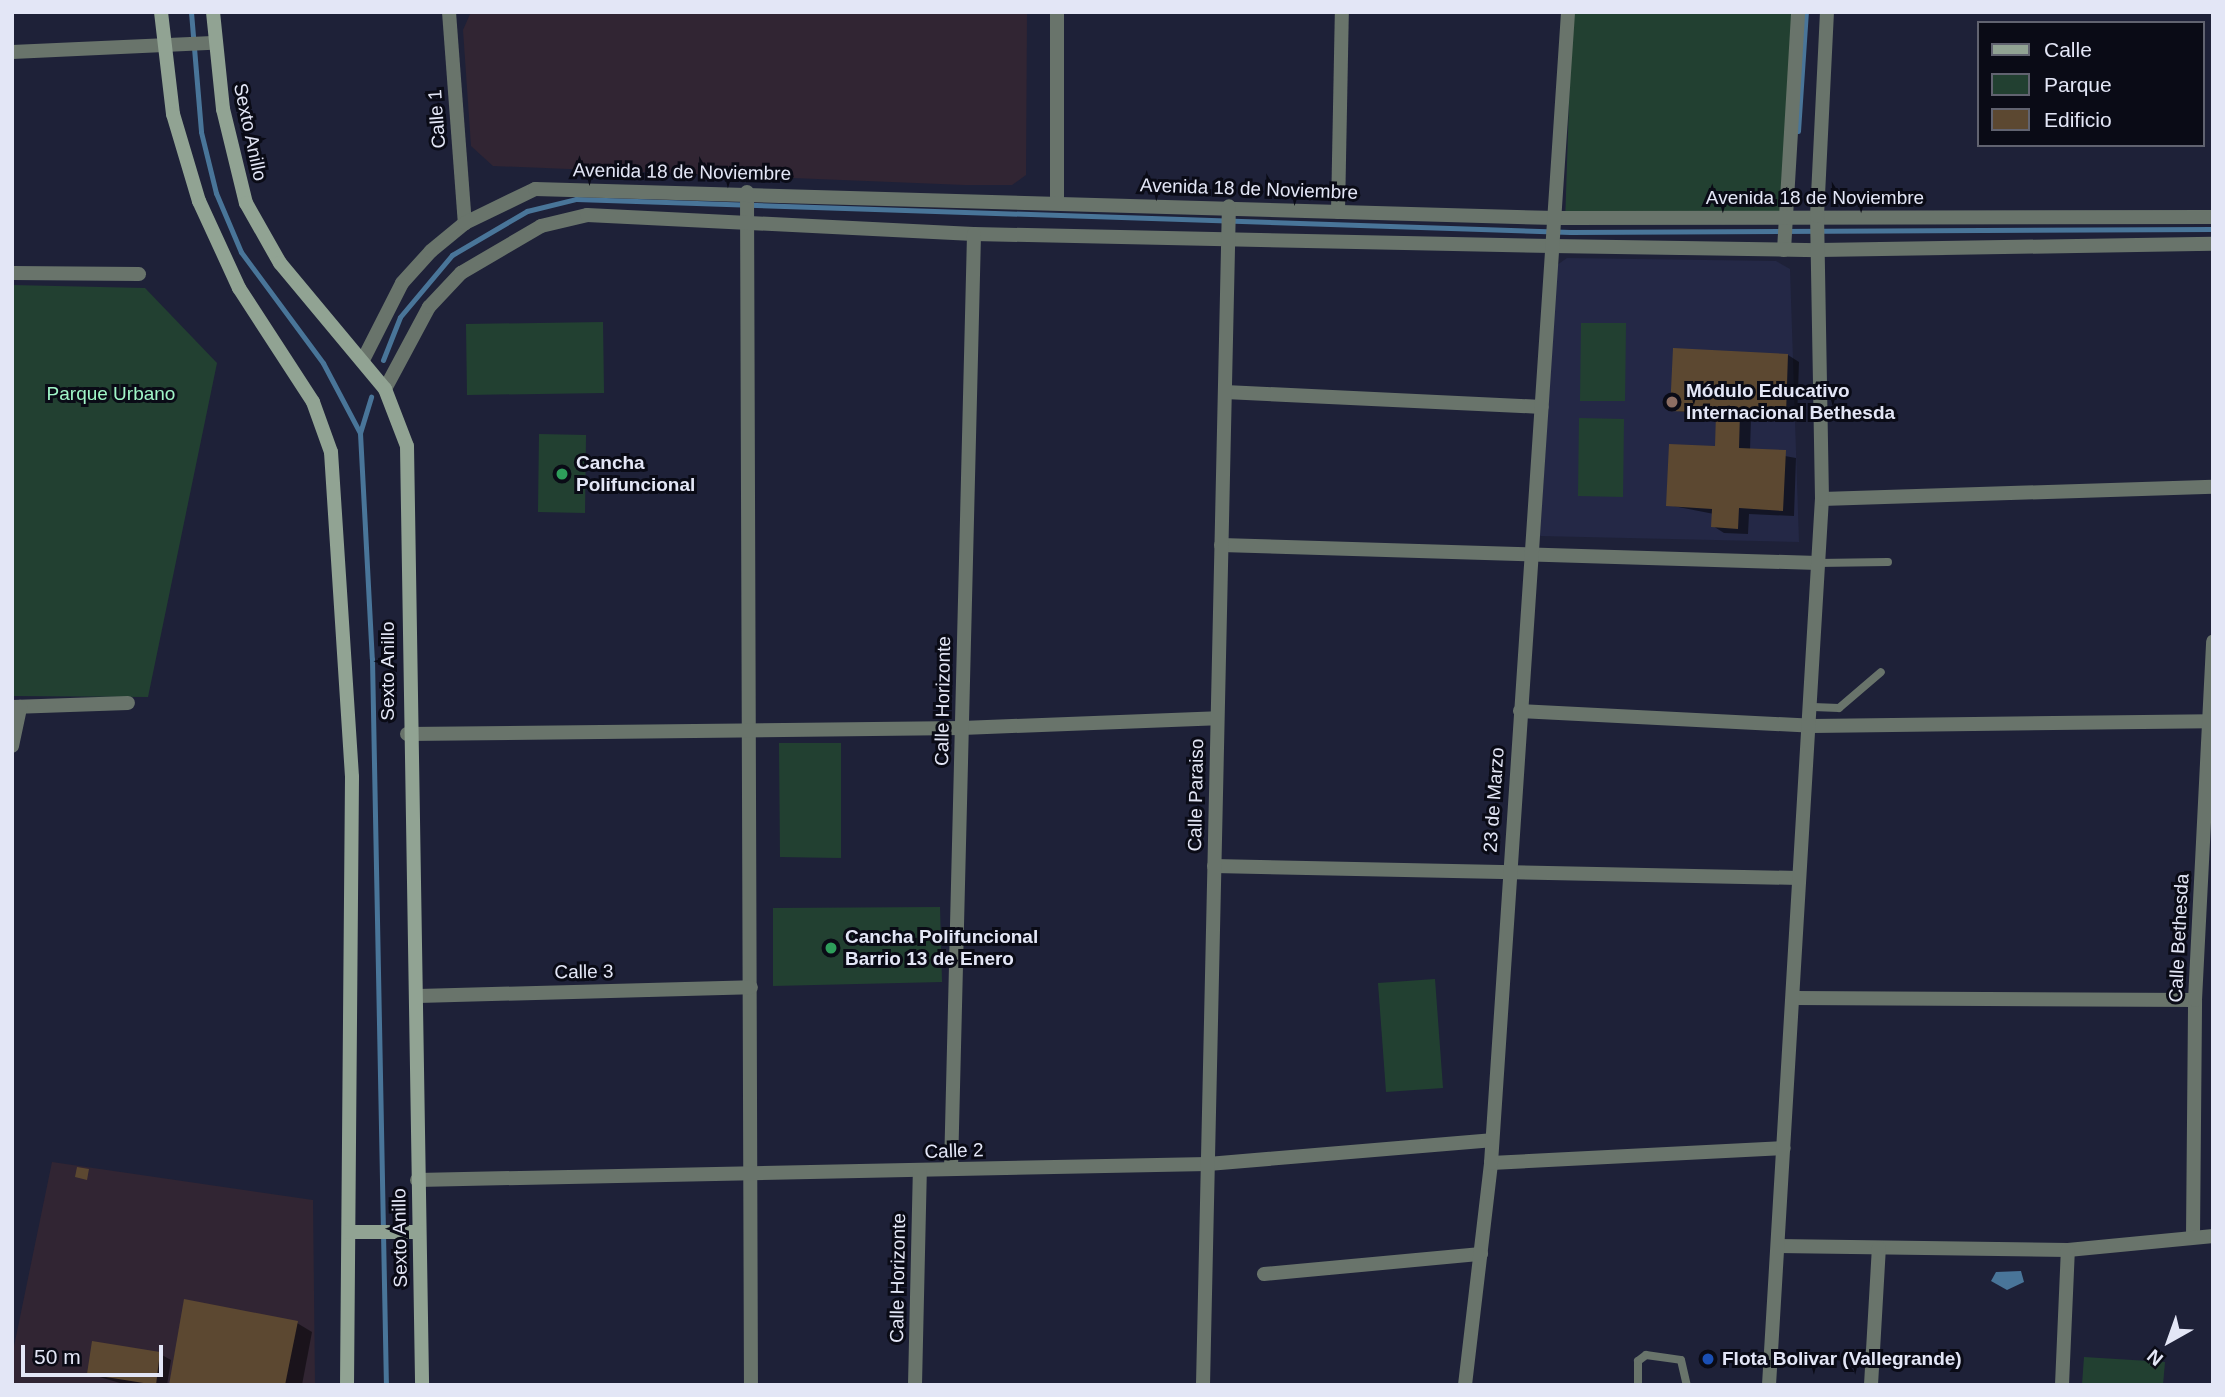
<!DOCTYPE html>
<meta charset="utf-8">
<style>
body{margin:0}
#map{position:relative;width:2225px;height:1397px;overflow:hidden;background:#1e2138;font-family:Arial,sans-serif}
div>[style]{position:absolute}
.built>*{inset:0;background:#242846}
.industrial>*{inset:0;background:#312533}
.green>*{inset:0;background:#224031}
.water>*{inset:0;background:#497599}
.shadow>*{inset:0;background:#0007}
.stream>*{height:5px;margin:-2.5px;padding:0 2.5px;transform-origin:2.5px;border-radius:2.5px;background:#497599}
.building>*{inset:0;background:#5c4831}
.service>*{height:8px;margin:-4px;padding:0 4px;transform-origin:4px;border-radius:4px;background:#69746b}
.minor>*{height:14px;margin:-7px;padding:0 7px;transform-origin:7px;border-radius:7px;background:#69746b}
.secondary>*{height:14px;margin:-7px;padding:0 7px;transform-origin:7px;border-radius:7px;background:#91a393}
.dots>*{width:19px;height:19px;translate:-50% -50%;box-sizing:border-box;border:4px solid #0a0b16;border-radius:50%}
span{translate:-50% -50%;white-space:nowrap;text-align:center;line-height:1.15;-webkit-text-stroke:6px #0a0b16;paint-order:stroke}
.street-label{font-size:19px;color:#e3e6f6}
.poi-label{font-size:19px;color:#e3e6f6;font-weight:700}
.left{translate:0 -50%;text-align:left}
.park-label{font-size:19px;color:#a0f5c7}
.frame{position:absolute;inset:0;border:14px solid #e3e6f6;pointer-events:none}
.legend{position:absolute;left:1977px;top:21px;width:228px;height:126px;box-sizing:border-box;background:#0a0b16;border:2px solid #616370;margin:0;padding:9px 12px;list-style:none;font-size:21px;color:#e3e6f6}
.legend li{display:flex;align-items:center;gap:14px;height:35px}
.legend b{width:35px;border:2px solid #616370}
.north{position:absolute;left:2134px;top:1306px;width:70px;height:70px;-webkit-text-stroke:5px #0a0b16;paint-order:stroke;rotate:220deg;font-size:19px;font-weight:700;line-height:28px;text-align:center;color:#e3e6f6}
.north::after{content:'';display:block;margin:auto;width:24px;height:32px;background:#e3e6f6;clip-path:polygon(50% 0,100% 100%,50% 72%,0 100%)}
.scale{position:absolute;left:21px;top:1345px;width:142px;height:32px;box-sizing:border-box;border:4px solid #e3e6f6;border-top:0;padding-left:9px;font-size:21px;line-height:24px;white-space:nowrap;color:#e3e6f6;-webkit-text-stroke:5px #0a0b16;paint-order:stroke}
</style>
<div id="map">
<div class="built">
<i style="clip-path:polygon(1567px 258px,1776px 261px,1790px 269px,1799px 542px,1540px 536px,1557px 265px)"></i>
</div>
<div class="industrial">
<i style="clip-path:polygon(471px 12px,1027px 12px,1026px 175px,1012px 185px,965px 185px,493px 166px,471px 146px,463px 30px)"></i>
<i style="clip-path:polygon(52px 1162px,313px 1200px,315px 1385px,12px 1385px,12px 1356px)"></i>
</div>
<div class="green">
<i style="clip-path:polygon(1572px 12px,1797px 12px,1780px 215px,1565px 224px)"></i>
<i style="clip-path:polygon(12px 285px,145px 288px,217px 363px,148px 697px,12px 696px)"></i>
<i style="clip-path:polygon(603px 322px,604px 393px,467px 395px,466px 324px)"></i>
<i style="clip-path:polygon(1581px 323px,1626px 323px,1625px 401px,1580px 401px)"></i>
<i style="clip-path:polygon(1579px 418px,1624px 419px,1623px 497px,1578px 496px)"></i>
<i style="clip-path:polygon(539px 434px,586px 435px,585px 513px,538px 512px)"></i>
<i style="clip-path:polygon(779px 743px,841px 743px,841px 858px,780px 857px)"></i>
<i style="clip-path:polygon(940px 907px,942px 982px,773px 986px,773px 908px)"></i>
<i style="clip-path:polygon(1435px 979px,1443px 1088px,1386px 1092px,1378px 983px)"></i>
<i style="clip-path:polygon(2084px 1357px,2165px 1362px,2163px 1385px,2082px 1385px)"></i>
</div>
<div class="water">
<i style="clip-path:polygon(2021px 1271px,2024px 1282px,2007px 1290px,1991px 1281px,1996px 1272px)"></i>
</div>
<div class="shadow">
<i style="clip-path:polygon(1788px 355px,1799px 362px,1797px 420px,1751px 418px,1750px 450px,1796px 458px,1794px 516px,1749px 514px,1748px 534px,1724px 533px,1713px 526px,1714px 514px,1668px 505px,1716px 448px,1718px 418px,1672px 410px)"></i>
<i style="clip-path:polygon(297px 1323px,312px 1332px,302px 1385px,171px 1385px)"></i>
<i style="clip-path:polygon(160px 1354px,171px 1360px,167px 1385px,127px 1385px,89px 1374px)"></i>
</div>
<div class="stream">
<i style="left:191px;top:12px;width:120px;rotate:85.2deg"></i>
<i style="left:201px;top:132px;width:63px;rotate:76.2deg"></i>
<i style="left:216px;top:193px;width:64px;rotate:67deg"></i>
<i style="left:241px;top:252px;width:138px;rotate:53.5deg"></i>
<i style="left:323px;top:363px;width:79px;rotate:62.1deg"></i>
<i style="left:360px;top:433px;width:226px;rotate:87deg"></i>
<i style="left:372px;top:659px;width:726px;rotate:88.9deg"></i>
<i style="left:1798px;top:131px;width:119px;rotate:-86.2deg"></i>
<i style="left:383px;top:360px;width:46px;rotate:-68.4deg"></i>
<i style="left:400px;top:317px;width:81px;rotate:-50deg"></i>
<i style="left:452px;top:255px;width:87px;rotate:-30.4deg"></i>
<i style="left:527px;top:211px;width:50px;rotate:-13.8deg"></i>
<i style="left:576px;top:199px;width:995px;rotate:1.9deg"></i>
<i style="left:1570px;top:232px;width:643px;rotate:-0.27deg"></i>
<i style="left:360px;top:433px;width:38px;rotate:-73deg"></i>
</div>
<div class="building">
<i style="clip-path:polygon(1673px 348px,1788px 354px,1786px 415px,1740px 413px,1739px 448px,1786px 450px,1783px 511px,1739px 508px,1738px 529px,1711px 527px,1712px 509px,1666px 506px,1669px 444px,1715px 446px,1716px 413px,1670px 411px)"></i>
<i style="clip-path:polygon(77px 1167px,89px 1169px,87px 1180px,75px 1177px)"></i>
<i style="clip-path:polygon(184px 1299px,298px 1321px,285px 1385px,169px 1385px)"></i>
<i style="clip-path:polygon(92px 1341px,160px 1352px,156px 1385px,87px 1374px)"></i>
</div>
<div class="service">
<i style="left:1818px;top:563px;width:70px;rotate:-0.8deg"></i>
<i style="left:1813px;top:707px;width:26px;rotate:2deg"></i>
<i style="left:1839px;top:708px;width:55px;rotate:-40.6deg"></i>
<i style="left:1638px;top:1385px;width:24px;rotate:-90deg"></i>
<i style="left:1638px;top:1361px;width:10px;rotate:-37deg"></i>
<i style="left:1646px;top:1355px;width:35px;rotate:8deg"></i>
<i style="left:1681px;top:1360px;width:26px;rotate:77deg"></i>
</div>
<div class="minor">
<i style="left:449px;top:12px;width:212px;rotate:85.7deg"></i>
<i style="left:1057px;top:12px;width:190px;rotate:90deg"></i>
<i style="left:12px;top:52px;width:201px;rotate:-2.6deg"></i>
<i style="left:747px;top:192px;width:1193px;rotate:89.81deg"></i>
<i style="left:1338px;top:212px;width:200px;rotate:-88.9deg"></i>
<i style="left:1784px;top:250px;width:238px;rotate:-86.6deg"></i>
<i style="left:12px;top:273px;width:127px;rotate:0.5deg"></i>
<i style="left:363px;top:360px;width:86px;rotate:-63.1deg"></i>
<i style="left:402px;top:283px;width:43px;rotate:-47.8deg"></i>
<i style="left:431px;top:251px;width:44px;rotate:-39.5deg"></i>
<i style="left:465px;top:223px;width:78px;rotate:-25.9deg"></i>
<i style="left:535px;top:189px;width:1022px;rotate:1.63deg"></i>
<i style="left:1557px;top:218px;width:656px;rotate:-0.09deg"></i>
<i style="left:385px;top:389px;width:93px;rotate:-61.8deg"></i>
<i style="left:429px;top:307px;width:47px;rotate:-46.7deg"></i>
<i style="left:461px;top:273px;width:93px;rotate:-30.4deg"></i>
<i style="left:541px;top:226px;width:47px;rotate:-13.4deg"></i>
<i style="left:587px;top:215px;width:387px;rotate:2.8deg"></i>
<i style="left:974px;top:234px;width:578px;rotate:1.19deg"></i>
<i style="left:1552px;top:246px;width:267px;rotate:0.9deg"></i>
<i style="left:1819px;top:250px;width:394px;rotate:-0.9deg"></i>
<i style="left:1225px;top:392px;width:317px;rotate:2.7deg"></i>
<i style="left:1822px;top:499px;width:391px;rotate:-1.8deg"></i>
<i style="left:1221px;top:545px;width:597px;rotate:1.73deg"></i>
<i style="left:12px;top:707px;width:116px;rotate:-2deg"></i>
<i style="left:1520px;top:711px;width:292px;rotate:2.9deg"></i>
<i style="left:1812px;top:726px;width:397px;rotate:-0.7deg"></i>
<i style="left:407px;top:734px;width:555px;rotate:-0.62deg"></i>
<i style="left:962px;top:728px;width:255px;rotate:-2.2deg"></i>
<i style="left:12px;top:746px;width:40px;rotate:-78deg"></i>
<i style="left:1214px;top:866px;width:585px;rotate:1.18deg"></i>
<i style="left:418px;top:996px;width:333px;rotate:-1.5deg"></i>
<i style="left:1794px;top:998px;width:401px;rotate:0.3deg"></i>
<i style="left:1491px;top:1163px;width:293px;rotate:-2.9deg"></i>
<i style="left:951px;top:1169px;width:935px;rotate:-88.59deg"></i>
<i style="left:417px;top:1180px;width:791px;rotate:-1.16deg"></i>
<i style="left:1208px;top:1164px;width:284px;rotate:-4.8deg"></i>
<i style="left:2193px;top:1237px;width:237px;rotate:-89.5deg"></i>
<i style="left:2195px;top:1000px;width:359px;rotate:-87.1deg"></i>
<i style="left:1778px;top:1246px;width:290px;rotate:0.8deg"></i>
<i style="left:2068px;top:1250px;width:146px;rotate:-5.5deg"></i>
<i style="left:1264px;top:1274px;width:218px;rotate:-5.3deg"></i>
<i style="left:915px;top:1385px;width:214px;rotate:-88.7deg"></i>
<i style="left:1203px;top:1385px;width:1179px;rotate:-88.74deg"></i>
<i style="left:1465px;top:1385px;width:224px;rotate:-83.3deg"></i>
<i style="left:1491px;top:1163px;width:1154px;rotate:-86.17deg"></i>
<i style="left:1769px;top:1385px;width:888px;rotate:-86.58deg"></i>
<i style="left:1822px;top:499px;width:283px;rotate:-91deg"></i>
<i style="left:1817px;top:216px;width:204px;rotate:-87.2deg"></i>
<i style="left:1871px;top:1385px;width:137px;rotate:-86.7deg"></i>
<i style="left:2062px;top:1385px;width:135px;rotate:-87.5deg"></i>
</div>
<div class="secondary">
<i style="left:161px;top:12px;width:103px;rotate:83.3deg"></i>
<i style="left:173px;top:114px;width:91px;rotate:73.4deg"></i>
<i style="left:199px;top:201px;width:96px;rotate:65.3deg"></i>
<i style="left:239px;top:288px;width:136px;rotate:57deg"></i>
<i style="left:313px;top:402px;width:53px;rotate:70.2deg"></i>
<i style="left:331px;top:452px;width:326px;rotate:86.3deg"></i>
<i style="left:352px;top:777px;width:608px;rotate:90.47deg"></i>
<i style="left:213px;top:12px;width:98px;rotate:84.1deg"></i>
<i style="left:223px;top:109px;width:97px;rotate:76.3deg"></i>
<i style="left:246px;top:203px;width:69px;rotate:60.5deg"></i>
<i style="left:280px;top:263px;width:164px;rotate:50.2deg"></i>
<i style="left:385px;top:389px;width:61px;rotate:68.9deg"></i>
<i style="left:407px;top:446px;width:939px;rotate:89.08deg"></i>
<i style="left:349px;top:1232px;width:70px"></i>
</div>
<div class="dots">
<i style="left:1672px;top:402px;background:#8d6e63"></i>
<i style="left:562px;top:474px;background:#2e9e5b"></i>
<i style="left:831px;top:948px;background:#2e9e5b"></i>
<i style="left:1708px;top:1359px;background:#1a4fb4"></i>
</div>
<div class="street-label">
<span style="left:437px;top:119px;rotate:-94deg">Calle 1</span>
<span style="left:250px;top:132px;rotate:78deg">Sexto Anillo</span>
<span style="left:682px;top:172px;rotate:1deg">Avenida 18 de Noviembre</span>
<span style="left:1249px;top:189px;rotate:2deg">Avenida 18 de Noviembre</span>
<span style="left:1815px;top:198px">Avenida 18 de Noviembre</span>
<span style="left:388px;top:671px;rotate:-90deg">Sexto Anillo</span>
<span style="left:943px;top:701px;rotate:-89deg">Calle Horizonte</span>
<span style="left:1196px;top:795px;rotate:-89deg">Calle Paraiso</span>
<span style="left:1494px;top:800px;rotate:-86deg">23 de Marzo</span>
<span style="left:2179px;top:938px;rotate:-87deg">Calle Bethesda</span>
<span style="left:584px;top:972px;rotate:-1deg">Calle 3</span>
<span style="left:954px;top:1151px;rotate:-2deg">Calle 2</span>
<span style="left:400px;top:1238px;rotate:-91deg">Sexto Anillo</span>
<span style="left:898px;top:1278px;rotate:-89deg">Calle Horizonte</span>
</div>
<div class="poi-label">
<span class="left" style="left:1686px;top:402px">Módulo Educativo<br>Internacional Bethesda</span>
<span class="left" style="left:576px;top:474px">Cancha<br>Polifuncional</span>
<span class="left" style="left:845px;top:948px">Cancha Polifuncional<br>Barrio 13 de Enero</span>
<span class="left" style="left:1722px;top:1359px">Flota Bolivar (Vallegrande)</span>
</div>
<div class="park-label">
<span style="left:111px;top:394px">Parque Urbano</span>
</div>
<div class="frame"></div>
<ul class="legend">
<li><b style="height:9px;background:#91a393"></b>Calle</li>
<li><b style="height:19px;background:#224031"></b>Parque</li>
<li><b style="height:19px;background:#5c4831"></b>Edificio</li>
</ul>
<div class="north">N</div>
<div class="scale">50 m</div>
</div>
